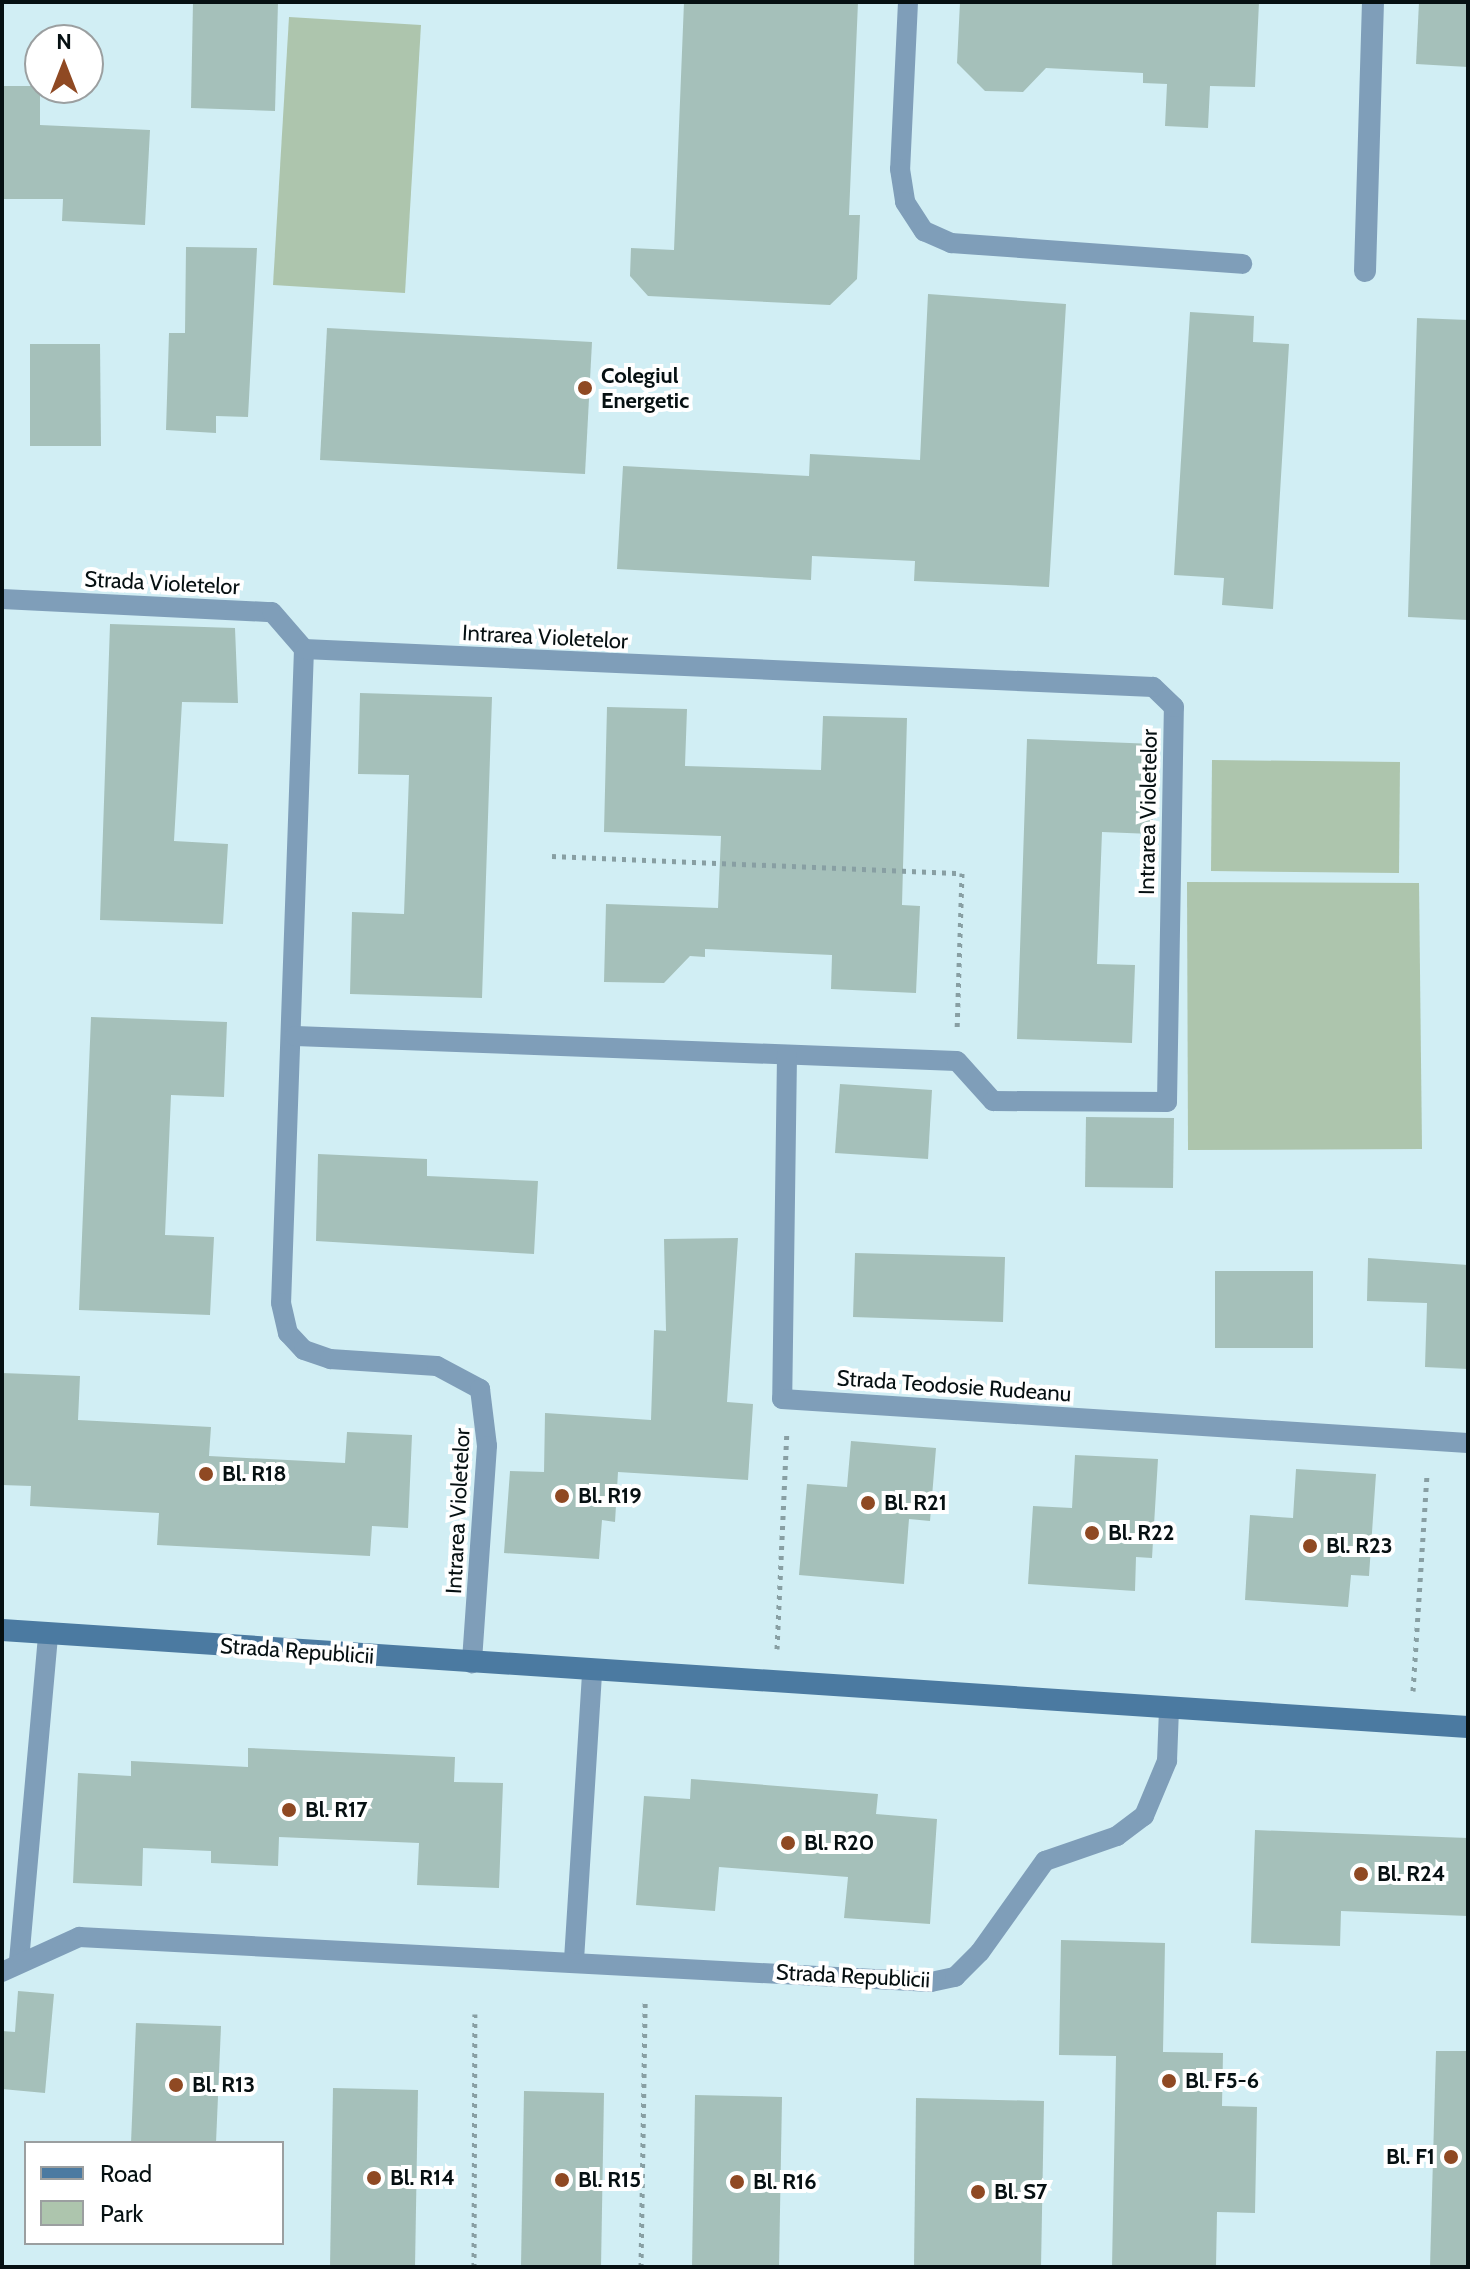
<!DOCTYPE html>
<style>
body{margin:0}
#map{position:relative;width:1470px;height:2269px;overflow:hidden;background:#d1eef4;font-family:Cabin,sans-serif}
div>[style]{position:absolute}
.green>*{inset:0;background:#adc5ad}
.building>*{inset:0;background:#a5c0ba}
.path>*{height:5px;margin-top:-2.5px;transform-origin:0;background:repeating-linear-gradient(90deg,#889fa3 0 4px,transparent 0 10px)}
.service>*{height:20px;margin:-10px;padding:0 10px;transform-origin:10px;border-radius:10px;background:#7f9eb9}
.minor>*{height:22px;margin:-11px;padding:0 11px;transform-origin:11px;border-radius:11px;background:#7f9eb9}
.secondary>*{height:22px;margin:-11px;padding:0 11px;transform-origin:11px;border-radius:11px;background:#4b7aa1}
.dots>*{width:22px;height:22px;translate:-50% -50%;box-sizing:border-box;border:4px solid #fff;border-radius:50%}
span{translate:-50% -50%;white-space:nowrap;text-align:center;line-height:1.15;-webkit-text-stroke:8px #fff;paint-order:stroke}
.poi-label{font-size:22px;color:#061012;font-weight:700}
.left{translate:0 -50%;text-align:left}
.right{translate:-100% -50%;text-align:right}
.street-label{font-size:22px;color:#061012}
.frame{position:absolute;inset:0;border:4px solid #061012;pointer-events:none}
.legend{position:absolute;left:24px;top:2141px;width:260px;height:104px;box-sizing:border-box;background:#fff;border:2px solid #9b9fa0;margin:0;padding:10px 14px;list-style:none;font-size:24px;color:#061012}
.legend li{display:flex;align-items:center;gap:16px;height:40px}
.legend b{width:40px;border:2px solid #9b9fa0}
.north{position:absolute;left:24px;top:24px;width:80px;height:80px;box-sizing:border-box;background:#fff;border:2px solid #9b9fa0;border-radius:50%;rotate:0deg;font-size:22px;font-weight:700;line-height:32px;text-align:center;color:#061012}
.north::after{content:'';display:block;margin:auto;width:28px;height:36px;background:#8f4923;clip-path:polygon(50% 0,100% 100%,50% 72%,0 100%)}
</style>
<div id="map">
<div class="green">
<i style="clip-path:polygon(289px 17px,421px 25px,405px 293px,273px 285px)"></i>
<i style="clip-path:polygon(1212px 760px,1400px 762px,1399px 873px,1211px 871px)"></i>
<i style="clip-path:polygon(1187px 882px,1419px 883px,1422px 1149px,1188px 1150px)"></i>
</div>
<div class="building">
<i style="clip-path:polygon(193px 2px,278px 2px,275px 111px,191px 108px)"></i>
<i style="clip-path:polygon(684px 2px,858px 2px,849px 215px,860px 215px,857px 279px,830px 305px,648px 296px,630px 276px,631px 248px,674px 250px)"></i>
<i style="clip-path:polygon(960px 2px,1259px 2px,1255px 87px,1210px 86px,1208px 128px,1165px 126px,1167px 84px,1143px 83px,1143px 73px,1046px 68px,1023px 92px,985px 91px,957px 63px)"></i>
<i style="clip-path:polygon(1419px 2px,1468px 2px,1468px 67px,1416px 64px)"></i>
<i style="clip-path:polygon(2px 86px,40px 86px,40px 125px,150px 130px,145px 225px,62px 221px,63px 199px,2px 199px)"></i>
<i style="clip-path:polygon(186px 247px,257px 248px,248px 417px,216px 416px,216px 433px,166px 430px,169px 333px,185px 333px)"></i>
<i style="clip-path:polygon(928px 294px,1066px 304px,1049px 587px,914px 581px,915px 561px,812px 556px,811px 580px,617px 569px,623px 466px,809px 476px,810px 454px,920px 460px)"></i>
<i style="clip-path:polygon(1190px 312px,1254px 316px,1253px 342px,1289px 344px,1273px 609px,1222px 605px,1224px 578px,1174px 575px)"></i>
<i style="clip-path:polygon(1417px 318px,1468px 320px,1468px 620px,1408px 617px)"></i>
<i style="clip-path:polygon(327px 328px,592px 342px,585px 474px,320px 460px)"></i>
<i style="clip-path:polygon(30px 344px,100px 344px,101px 446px,30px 446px)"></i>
<i style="clip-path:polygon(110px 624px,235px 628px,238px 703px,182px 702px,174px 841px,228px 844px,223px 924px,100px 920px)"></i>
<i style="clip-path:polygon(360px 693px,492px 697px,482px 998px,350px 994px,352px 912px,404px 914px,409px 775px,358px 774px)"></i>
<i style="clip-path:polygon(607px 707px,687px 709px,685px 766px,821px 770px,823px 716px,907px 718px,902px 905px,920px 906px,916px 993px,831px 989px,832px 955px,705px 949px,705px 957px,690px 956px,664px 983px,604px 982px,606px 904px,718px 908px,721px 836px,604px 832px)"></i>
<i style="clip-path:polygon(1027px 739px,1155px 744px,1152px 834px,1102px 832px,1097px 964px,1135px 965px,1132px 1043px,1017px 1039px)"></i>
<i style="clip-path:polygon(91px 1017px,227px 1022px,224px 1097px,171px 1095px,165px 1235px,214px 1237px,210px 1315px,79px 1310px)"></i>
<i style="clip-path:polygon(840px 1084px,932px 1090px,928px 1159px,835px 1153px)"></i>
<i style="clip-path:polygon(1086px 1117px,1174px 1118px,1173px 1188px,1085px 1187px)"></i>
<i style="clip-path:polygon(318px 1154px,427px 1159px,427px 1176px,538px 1181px,534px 1254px,316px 1241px)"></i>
<i style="clip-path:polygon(738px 1238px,727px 1402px,753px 1404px,748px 1480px,618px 1472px,615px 1522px,602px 1520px,599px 1559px,504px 1553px,510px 1471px,544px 1472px,545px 1413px,651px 1420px,654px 1330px,666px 1331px,664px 1239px)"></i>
<i style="clip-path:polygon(855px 1253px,1005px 1257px,1003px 1322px,853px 1317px)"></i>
<i style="clip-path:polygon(1368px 1258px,1468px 1265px,1468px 1369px,1425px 1367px,1427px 1303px,1367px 1301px)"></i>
<i style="clip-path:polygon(1215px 1271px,1313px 1271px,1313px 1348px,1215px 1348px)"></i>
<i style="clip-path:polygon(2px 1373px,80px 1376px,78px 1420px,211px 1427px,209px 1456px,345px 1463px,347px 1432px,412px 1435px,408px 1528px,372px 1526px,370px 1556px,157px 1545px,159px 1513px,30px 1506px,31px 1486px,2px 1485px)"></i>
<i style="clip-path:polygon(851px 1441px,936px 1448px,930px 1521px,909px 1519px,904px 1584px,799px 1575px,807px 1484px,847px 1487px)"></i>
<i style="clip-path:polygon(1075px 1455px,1158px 1459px,1152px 1558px,1136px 1557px,1135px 1591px,1028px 1584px,1033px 1506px,1072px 1508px)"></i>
<i style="clip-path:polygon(1296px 1469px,1376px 1474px,1369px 1576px,1351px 1575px,1348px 1607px,1245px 1600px,1250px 1515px,1293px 1518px)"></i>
<i style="clip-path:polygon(248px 1748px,455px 1757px,454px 1782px,503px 1783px,499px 1888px,417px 1885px,419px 1843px,279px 1837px,278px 1866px,211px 1863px,211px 1851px,143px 1848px,142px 1886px,73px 1883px,78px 1773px,131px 1776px,131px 1761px,248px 1767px)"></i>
<i style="clip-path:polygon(691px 1779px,878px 1794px,876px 1814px,937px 1819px,930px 1924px,844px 1918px,848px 1877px,719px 1867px,715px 1911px,636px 1905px,644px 1796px,690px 1799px)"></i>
<i style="clip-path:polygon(1255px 1830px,1468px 1838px,1468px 1916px,1341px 1911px,1340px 1946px,1251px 1943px)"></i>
<i style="clip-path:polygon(1061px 1940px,1165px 1943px,1163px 2052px,1223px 2053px,1222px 2106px,1257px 2107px,1255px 2213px,1217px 2212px,1216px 2267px,1112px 2267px,1116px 2056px,1059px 2055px)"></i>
<i style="clip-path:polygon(18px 1991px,54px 1994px,45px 2093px,2px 2089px,2px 2031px,15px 2032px)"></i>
<i style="clip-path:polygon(136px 2023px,221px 2026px,216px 2143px,131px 2143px)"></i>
<i style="clip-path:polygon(1436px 2051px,1468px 2051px,1468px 2267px,1430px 2267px)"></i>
<i style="clip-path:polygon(333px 2088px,418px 2090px,415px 2267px,330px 2267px)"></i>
<i style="clip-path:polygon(524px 2091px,604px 2093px,601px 2267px,521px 2267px)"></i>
<i style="clip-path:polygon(695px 2095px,782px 2097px,779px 2267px,692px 2267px)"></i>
<i style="clip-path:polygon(916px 2098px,1044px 2101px,1041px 2267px,914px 2267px)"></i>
</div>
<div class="path">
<i style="left:552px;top:856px;width:410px;rotate:2.4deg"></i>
<i style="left:962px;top:873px;width:157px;rotate:91.8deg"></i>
<i style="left:777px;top:1649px;width:217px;rotate:-87.4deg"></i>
<i style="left:1413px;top:1691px;width:218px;rotate:-86.3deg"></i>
<i style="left:474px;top:2267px;width:253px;rotate:-89.8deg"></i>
<i style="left:641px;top:2267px;width:269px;rotate:-89.1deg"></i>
</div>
<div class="service">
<i style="left:908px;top:2px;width:167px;rotate:92.7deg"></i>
<i style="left:900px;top:169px;width:33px;rotate:81deg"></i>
<i style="left:905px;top:202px;width:35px;rotate:57deg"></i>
<i style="left:924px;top:231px;width:30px;rotate:24deg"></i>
<i style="left:951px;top:243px;width:292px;rotate:4.1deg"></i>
<i style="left:2px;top:599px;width:270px;rotate:2.8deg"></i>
<i style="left:272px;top:612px;width:49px;rotate:49.1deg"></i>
<i style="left:304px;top:649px;width:654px;rotate:92.01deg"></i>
<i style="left:281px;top:1303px;width:31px;rotate:77deg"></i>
<i style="left:288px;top:1333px;width:23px;rotate:47deg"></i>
<i style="left:304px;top:1350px;width:28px;rotate:19deg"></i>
<i style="left:330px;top:1359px;width:107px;rotate:3.7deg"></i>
<i style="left:437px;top:1366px;width:49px;rotate:28.1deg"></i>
<i style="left:480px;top:1389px;width:57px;rotate:83deg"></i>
<i style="left:487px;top:1446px;width:218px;rotate:94deg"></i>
<i style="left:295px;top:1036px;width:662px;rotate:2.16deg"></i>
<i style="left:957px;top:1061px;width:54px;rotate:48deg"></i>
<i style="left:993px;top:1101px;width:174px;rotate:0.3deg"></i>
<i style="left:1167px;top:1102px;width:395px;rotate:-89deg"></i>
<i style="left:1174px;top:707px;width:29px;rotate:-136deg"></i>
<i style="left:1153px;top:687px;width:850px;rotate:-177.44deg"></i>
<i style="left:787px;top:1055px;width:344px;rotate:90.8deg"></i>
<i style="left:782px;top:1399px;width:687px;rotate:3.67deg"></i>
<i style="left:574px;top:1960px;width:289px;rotate:-86.4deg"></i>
<i style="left:19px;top:1961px;width:328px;rotate:-84.9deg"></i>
<i style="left:2px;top:1972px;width:85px;rotate:-24.4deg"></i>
<i style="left:79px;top:1937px;width:853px;rotate:3.02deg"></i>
<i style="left:931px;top:1982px;width:25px;rotate:-12deg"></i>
<i style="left:955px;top:1977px;width:35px;rotate:-45deg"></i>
<i style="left:980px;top:1952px;width:112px;rotate:-54.5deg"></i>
<i style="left:1045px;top:1861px;width:76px;rotate:-19.1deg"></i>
<i style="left:1117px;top:1836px;width:34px;rotate:-37deg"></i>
<i style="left:1144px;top:1816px;width:60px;rotate:-67.3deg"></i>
<i style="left:1167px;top:1761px;width:51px;rotate:-87.8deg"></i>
</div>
<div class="minor">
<i style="left:1365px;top:271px;width:269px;rotate:-88.3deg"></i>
</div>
<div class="secondary">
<i style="left:2px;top:1630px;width:1469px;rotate:3.79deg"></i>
</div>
<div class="dots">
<i style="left:585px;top:388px;background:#8f4923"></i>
<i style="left:206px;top:1474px;background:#8f4923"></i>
<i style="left:562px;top:1496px;background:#8f4923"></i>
<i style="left:868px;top:1503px;background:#8f4923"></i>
<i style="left:1092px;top:1533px;background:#8f4923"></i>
<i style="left:1310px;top:1546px;background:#8f4923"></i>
<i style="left:289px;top:1810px;background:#8f4923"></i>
<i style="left:788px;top:1843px;background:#8f4923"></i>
<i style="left:1361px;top:1874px;background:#8f4923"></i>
<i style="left:1169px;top:2081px;background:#8f4923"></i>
<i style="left:176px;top:2085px;background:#8f4923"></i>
<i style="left:1451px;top:2157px;background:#8f4923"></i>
<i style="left:374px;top:2178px;background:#8f4923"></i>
<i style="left:562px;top:2180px;background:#8f4923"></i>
<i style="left:737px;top:2182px;background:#8f4923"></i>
<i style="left:978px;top:2192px;background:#8f4923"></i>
</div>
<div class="poi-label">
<span class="left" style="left:601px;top:388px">Colegiul<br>Energetic</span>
<span class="left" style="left:222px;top:1474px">Bl. R18</span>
<span class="left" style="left:578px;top:1496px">Bl. R19</span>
<span class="left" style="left:884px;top:1503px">Bl. R21</span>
<span class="left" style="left:1108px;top:1533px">Bl. R22</span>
<span class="left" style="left:1326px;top:1546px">Bl. R23</span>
<span class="left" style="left:305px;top:1810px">Bl. R17</span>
<span class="left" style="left:804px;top:1843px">Bl. R20</span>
<span class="left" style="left:1377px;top:1874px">Bl. R24</span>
<span class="left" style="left:1185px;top:2081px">Bl. F5-6</span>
<span class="left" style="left:192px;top:2085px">Bl. R13</span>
<span class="right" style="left:1435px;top:2157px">Bl. F1</span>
<span class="left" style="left:390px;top:2178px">Bl. R14</span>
<span class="left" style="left:578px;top:2180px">Bl. R15</span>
<span class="left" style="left:753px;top:2182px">Bl. R16</span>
<span class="left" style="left:994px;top:2192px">Bl. S7</span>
</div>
<div class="street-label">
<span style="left:162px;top:583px;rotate:3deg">Strada Violetelor</span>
<span style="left:545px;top:637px;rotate:3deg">Intrarea Violetelor</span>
<span style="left:1148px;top:812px;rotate:-89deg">Intrarea Violetelor</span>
<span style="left:954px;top:1386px;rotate:4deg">Strada Teodosie Rudeanu</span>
<span style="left:458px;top:1511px;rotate:-87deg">Intrarea Violetelor</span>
<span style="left:297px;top:1651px;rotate:4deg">Strada Republicii</span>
<span style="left:853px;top:1976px;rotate:3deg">Strada Republicii</span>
</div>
<div class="frame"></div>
<ul class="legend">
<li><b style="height:10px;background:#4b7aa1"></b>Road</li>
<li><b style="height:22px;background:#adc5ad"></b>Park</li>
</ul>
<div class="north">N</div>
</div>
